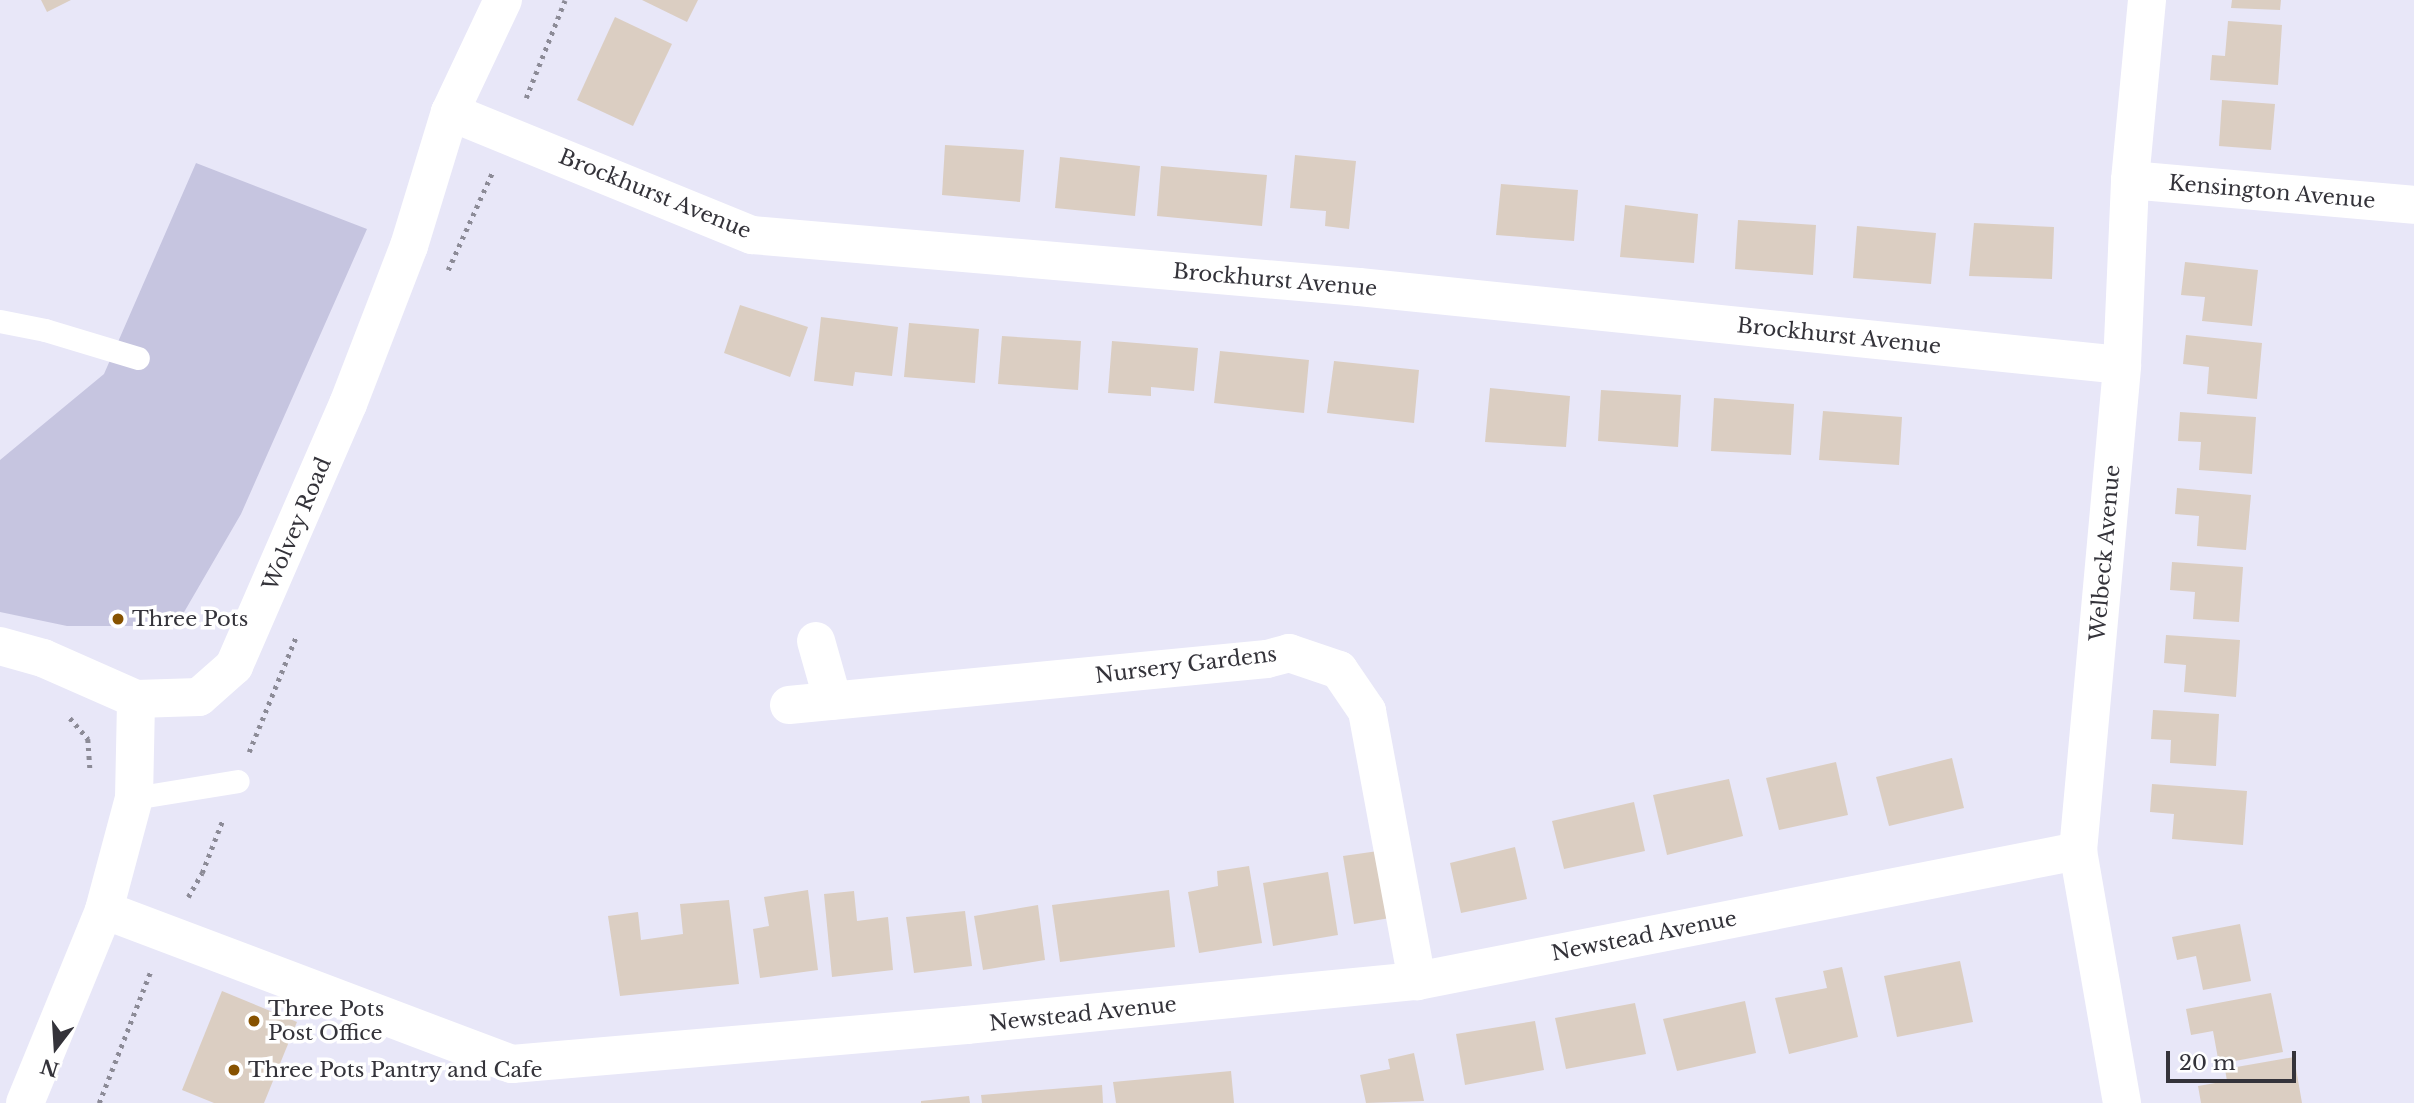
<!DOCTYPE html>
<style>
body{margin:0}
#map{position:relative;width:2414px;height:1103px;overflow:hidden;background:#e8e7f8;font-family:"Libre Baskerville",serif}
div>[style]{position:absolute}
.green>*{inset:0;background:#c6c5e0}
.building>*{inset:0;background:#dbcec2}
.path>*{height:4.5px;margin-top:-2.25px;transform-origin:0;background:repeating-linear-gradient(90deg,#8c8b97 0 3.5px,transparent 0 8.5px)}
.service>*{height:23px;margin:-11.5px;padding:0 11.5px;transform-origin:11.5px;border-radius:11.5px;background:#fff}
.minor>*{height:38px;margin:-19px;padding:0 19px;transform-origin:19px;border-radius:19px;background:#fff}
.dots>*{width:19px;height:19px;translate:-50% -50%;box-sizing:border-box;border:4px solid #fff;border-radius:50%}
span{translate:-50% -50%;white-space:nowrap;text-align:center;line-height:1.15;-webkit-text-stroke:7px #fff;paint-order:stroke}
.street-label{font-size:21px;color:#34333a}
.poi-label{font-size:21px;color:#34333a}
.left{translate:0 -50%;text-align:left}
.north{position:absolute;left:21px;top:1012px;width:70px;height:70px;-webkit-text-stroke:5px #fff;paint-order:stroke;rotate:197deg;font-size:19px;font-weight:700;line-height:28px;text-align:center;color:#34333a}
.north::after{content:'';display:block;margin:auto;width:24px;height:32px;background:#34333a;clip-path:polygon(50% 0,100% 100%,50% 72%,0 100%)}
.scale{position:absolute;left:2166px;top:1051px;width:130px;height:32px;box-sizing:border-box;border:4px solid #34333a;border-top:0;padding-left:9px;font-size:21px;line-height:24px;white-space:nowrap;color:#34333a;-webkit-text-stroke:5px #fff;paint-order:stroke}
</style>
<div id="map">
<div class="green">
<i style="clip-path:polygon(196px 163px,367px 229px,241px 514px,176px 626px,67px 626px,0 612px,0 460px,104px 374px)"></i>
</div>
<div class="building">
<i style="clip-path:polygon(41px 0,71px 0,47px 12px)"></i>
<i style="clip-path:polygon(642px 0,698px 0,687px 22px)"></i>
<i style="clip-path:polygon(2232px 0,2281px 0,2280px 10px,2231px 8px)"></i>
<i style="clip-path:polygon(615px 17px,672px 44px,633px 126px,577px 100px)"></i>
<i style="clip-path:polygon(2228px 21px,2282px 25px,2278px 85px,2210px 80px,2212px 55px,2225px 56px)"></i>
<i style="clip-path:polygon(2222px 100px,2275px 104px,2271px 150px,2219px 146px)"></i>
<i style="clip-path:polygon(945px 145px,1024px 150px,1020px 202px,942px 195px)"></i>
<i style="clip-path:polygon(1295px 155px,1356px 161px,1349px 229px,1325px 226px,1326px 211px,1290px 208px)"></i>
<i style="clip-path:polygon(1060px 157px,1140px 166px,1135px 216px,1055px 208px)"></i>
<i style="clip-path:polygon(1161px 166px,1267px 175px,1262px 226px,1157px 216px)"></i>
<i style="clip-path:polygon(1501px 184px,1578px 190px,1574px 241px,1496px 235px)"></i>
<i style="clip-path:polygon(1625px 205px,1698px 214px,1694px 263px,1620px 257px)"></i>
<i style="clip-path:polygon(1738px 220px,1816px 225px,1813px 275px,1735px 269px)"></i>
<i style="clip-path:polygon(1974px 223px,2054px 227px,2052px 279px,1969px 276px)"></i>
<i style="clip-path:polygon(1857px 226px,1936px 233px,1931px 284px,1853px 278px)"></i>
<i style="clip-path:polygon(2185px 262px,2258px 270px,2252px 326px,2202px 321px,2205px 297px,2181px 295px)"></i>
<i style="clip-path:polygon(740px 305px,808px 327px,790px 377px,724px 353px)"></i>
<i style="clip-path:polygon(821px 317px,898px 327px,892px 376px,855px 372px,853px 386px,814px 381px)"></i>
<i style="clip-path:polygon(909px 323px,979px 329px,975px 383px,904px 377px)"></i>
<i style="clip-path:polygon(2186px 335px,2262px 343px,2257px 399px,2207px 394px,2209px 367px,2183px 364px)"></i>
<i style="clip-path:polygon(1002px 336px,1081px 341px,1078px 390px,998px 384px)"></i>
<i style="clip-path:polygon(1112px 341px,1198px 348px,1194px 391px,1151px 387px,1151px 396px,1108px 393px)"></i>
<i style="clip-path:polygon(1220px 351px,1309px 360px,1304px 413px,1214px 403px)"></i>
<i style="clip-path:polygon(1334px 361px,1419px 370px,1414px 423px,1327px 413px)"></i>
<i style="clip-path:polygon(1490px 388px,1570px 396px,1566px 447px,1485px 442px)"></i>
<i style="clip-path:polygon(1601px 390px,1681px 395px,1678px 447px,1598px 441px)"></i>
<i style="clip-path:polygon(1714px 398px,1794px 404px,1791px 455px,1711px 451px)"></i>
<i style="clip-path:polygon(1823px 411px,1902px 417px,1899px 465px,1819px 460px)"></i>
<i style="clip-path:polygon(2180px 412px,2256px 417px,2252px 474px,2199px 470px,2201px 442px,2178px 441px)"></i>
<i style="clip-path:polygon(2177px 488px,2251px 495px,2246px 550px,2197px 546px,2199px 516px,2175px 514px)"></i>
<i style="clip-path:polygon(2172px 562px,2243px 567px,2239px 622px,2193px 619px,2195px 592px,2170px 590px)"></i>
<i style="clip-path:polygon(2166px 635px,2240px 640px,2236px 697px,2184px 692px,2186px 665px,2164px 663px)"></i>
<i style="clip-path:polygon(2153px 710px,2219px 714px,2216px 766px,2170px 763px,2171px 740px,2151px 739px)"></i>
<i style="clip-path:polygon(1952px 758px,1964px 808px,1889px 826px,1876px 777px)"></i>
<i style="clip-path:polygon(1836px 762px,1848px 815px,1779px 830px,1766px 778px)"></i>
<i style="clip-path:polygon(1729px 779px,1743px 836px,1667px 855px,1653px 795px)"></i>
<i style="clip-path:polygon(2152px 784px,2247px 791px,2243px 845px,2172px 839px,2174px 814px,2150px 812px)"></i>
<i style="clip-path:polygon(1634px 802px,1645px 851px,1564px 869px,1552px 821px)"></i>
<i style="clip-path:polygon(1515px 847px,1527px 899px,1461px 913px,1450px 863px)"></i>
<i style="clip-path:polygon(1378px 851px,1390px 918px,1354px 924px,1343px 856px)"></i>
<i style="clip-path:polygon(1249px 866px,1262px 943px,1199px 953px,1188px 892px,1218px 886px,1217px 871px)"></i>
<i style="clip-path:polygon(1328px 872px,1338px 935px,1273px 946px,1263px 883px)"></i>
<i style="clip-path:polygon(808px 890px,818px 970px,760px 978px,753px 929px,769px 926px,764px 897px)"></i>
<i style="clip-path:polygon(1169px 890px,1175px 947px,1060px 962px,1052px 905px)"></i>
<i style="clip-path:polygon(854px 891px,857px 921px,888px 917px,893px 970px,832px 977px,824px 894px)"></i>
<i style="clip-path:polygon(729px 900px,739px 984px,620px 996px,608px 916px,638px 912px,641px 940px,683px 934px,680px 904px)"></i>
<i style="clip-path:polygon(1038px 905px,1045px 960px,983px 970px,974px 916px)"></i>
<i style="clip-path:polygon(965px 911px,972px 966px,914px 973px,906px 917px)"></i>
<i style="clip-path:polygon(2240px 924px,2251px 981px,2203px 990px,2196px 956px,2177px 960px,2172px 937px)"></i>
<i style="clip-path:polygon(1960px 961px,1973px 1022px,1897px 1037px,1884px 976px)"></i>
<i style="clip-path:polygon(1842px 967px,1858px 1037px,1789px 1054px,1775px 998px,1827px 988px,1823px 971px)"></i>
<i style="clip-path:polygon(222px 991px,297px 1022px,264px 1103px,214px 1103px,182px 1090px)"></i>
<i style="clip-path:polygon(2271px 993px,2283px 1052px,2219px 1064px,2213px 1031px,2191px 1035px,2186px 1009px)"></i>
<i style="clip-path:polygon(1745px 1001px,1756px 1053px,1677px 1071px,1663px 1019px)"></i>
<i style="clip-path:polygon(1635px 1003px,1646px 1054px,1566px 1069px,1555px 1018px)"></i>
<i style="clip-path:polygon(1535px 1021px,1544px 1070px,1465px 1085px,1456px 1034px)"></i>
<i style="clip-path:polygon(1414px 1053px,1424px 1101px,1366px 1103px,1360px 1075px,1390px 1069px,1388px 1059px)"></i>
<i style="clip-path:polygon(2294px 1057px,2302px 1103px,2201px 1103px,2198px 1086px,2227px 1081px,2225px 1069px)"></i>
<i style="clip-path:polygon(1231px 1071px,1234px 1103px,1116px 1103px,1113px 1082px)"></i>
<i style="clip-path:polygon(1102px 1085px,1103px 1103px,982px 1103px,981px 1095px)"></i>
<i style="clip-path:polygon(969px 1096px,970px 1103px,921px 1103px,921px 1101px)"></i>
</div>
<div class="path">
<i style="left:526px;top:98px;width:105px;rotate:-68.3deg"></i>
<i style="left:448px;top:270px;width:107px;rotate:-65.6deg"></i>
<i style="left:70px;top:718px;width:28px;rotate:49deg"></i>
<i style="left:88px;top:739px;width:31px;rotate:86deg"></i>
<i style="left:249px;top:752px;width:124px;rotate:-67.8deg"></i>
<i style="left:188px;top:897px;width:28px;rotate:-60deg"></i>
<i style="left:202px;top:873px;width:58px;rotate:-68.7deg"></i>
<i style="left:99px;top:1103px;width:143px;rotate:-68.6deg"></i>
</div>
<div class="service">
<i style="left:0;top:321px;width:46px;rotate:11.3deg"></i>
<i style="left:45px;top:330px;width:97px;rotate:16.8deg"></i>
<i style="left:134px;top:798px;width:105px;rotate:-9.3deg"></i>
</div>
<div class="minor">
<i style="left:450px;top:112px;width:326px;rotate:22.2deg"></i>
<i style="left:752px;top:235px;width:609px;rotate:4.9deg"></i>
<i style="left:1359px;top:287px;width:767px;rotate:5.84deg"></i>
<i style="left:2130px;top:180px;width:285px;rotate:5deg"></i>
<i style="left:816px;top:641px;width:62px;rotate:74.2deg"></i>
<i style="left:0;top:646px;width:45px;rotate:15.6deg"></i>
<i style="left:43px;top:658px;width:102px;rotate:23.8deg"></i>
<i style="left:136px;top:699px;width:63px;rotate:-1.8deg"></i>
<i style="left:199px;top:697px;width:47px;rotate:-41.5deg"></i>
<i style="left:234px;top:666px;width:286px;rotate:-66.5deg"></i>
<i style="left:348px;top:404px;width:169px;rotate:-68.9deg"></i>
<i style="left:409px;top:246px;width:140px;rotate:-73deg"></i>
<i style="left:450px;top:112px;width:124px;rotate:-64.7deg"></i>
<i style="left:789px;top:705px;width:480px;rotate:-5.5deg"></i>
<i style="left:1267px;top:659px;width:23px;rotate:-15deg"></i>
<i style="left:1289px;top:653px;width:53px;rotate:18.8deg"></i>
<i style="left:1339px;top:670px;width:50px;rotate:55.7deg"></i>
<i style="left:1367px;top:711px;width:275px;rotate:79.5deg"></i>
<i style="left:104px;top:910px;width:436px;rotate:20.7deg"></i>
<i style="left:512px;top:1064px;width:456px;rotate:-4.9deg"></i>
<i style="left:966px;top:1025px;width:453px;rotate:-5.6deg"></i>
<i style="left:1417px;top:981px;width:674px;rotate:-11.13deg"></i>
<i style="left:25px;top:1103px;width:209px;rotate:-67.7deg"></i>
<i style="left:104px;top:910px;width:116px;rotate:-75deg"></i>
<i style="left:134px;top:798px;width:99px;rotate:-88.8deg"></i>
<i style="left:2122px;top:1103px;width:256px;rotate:-99.9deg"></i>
<i style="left:2078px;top:851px;width:488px;rotate:-84.8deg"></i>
<i style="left:2122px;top:365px;width:185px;rotate:-87.5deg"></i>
<i style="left:2130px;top:180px;width:181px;rotate:-84.6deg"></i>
</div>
<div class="dots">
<i style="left:118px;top:619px;background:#875200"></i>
<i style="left:254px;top:1021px;background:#875200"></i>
<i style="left:234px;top:1070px;background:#875200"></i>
</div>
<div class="street-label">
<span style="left:2272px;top:192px;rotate:5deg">Kensington Avenue</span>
<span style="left:655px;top:194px;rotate:22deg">Brockhurst Avenue</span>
<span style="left:1275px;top:280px;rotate:5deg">Brockhurst Avenue</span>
<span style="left:1839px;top:336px;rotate:6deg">Brockhurst Avenue</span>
<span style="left:297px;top:524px;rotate:-67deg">Wolvey Road</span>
<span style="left:2105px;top:553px;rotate:-85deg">Welbeck Avenue</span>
<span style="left:1186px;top:665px;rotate:-7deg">Nursery Gardens</span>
<span style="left:1644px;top:936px;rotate:-11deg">Newstead Avenue</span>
<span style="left:1083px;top:1014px;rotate:-6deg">Newstead Avenue</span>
</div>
<div class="poi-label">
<span class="left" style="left:132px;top:619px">Three Pots</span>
<span class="left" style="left:268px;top:1021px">Three Pots<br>Post Office</span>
<span class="left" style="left:248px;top:1070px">Three Pots Pantry and Cafe</span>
</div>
<div class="north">N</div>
<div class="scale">20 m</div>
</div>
